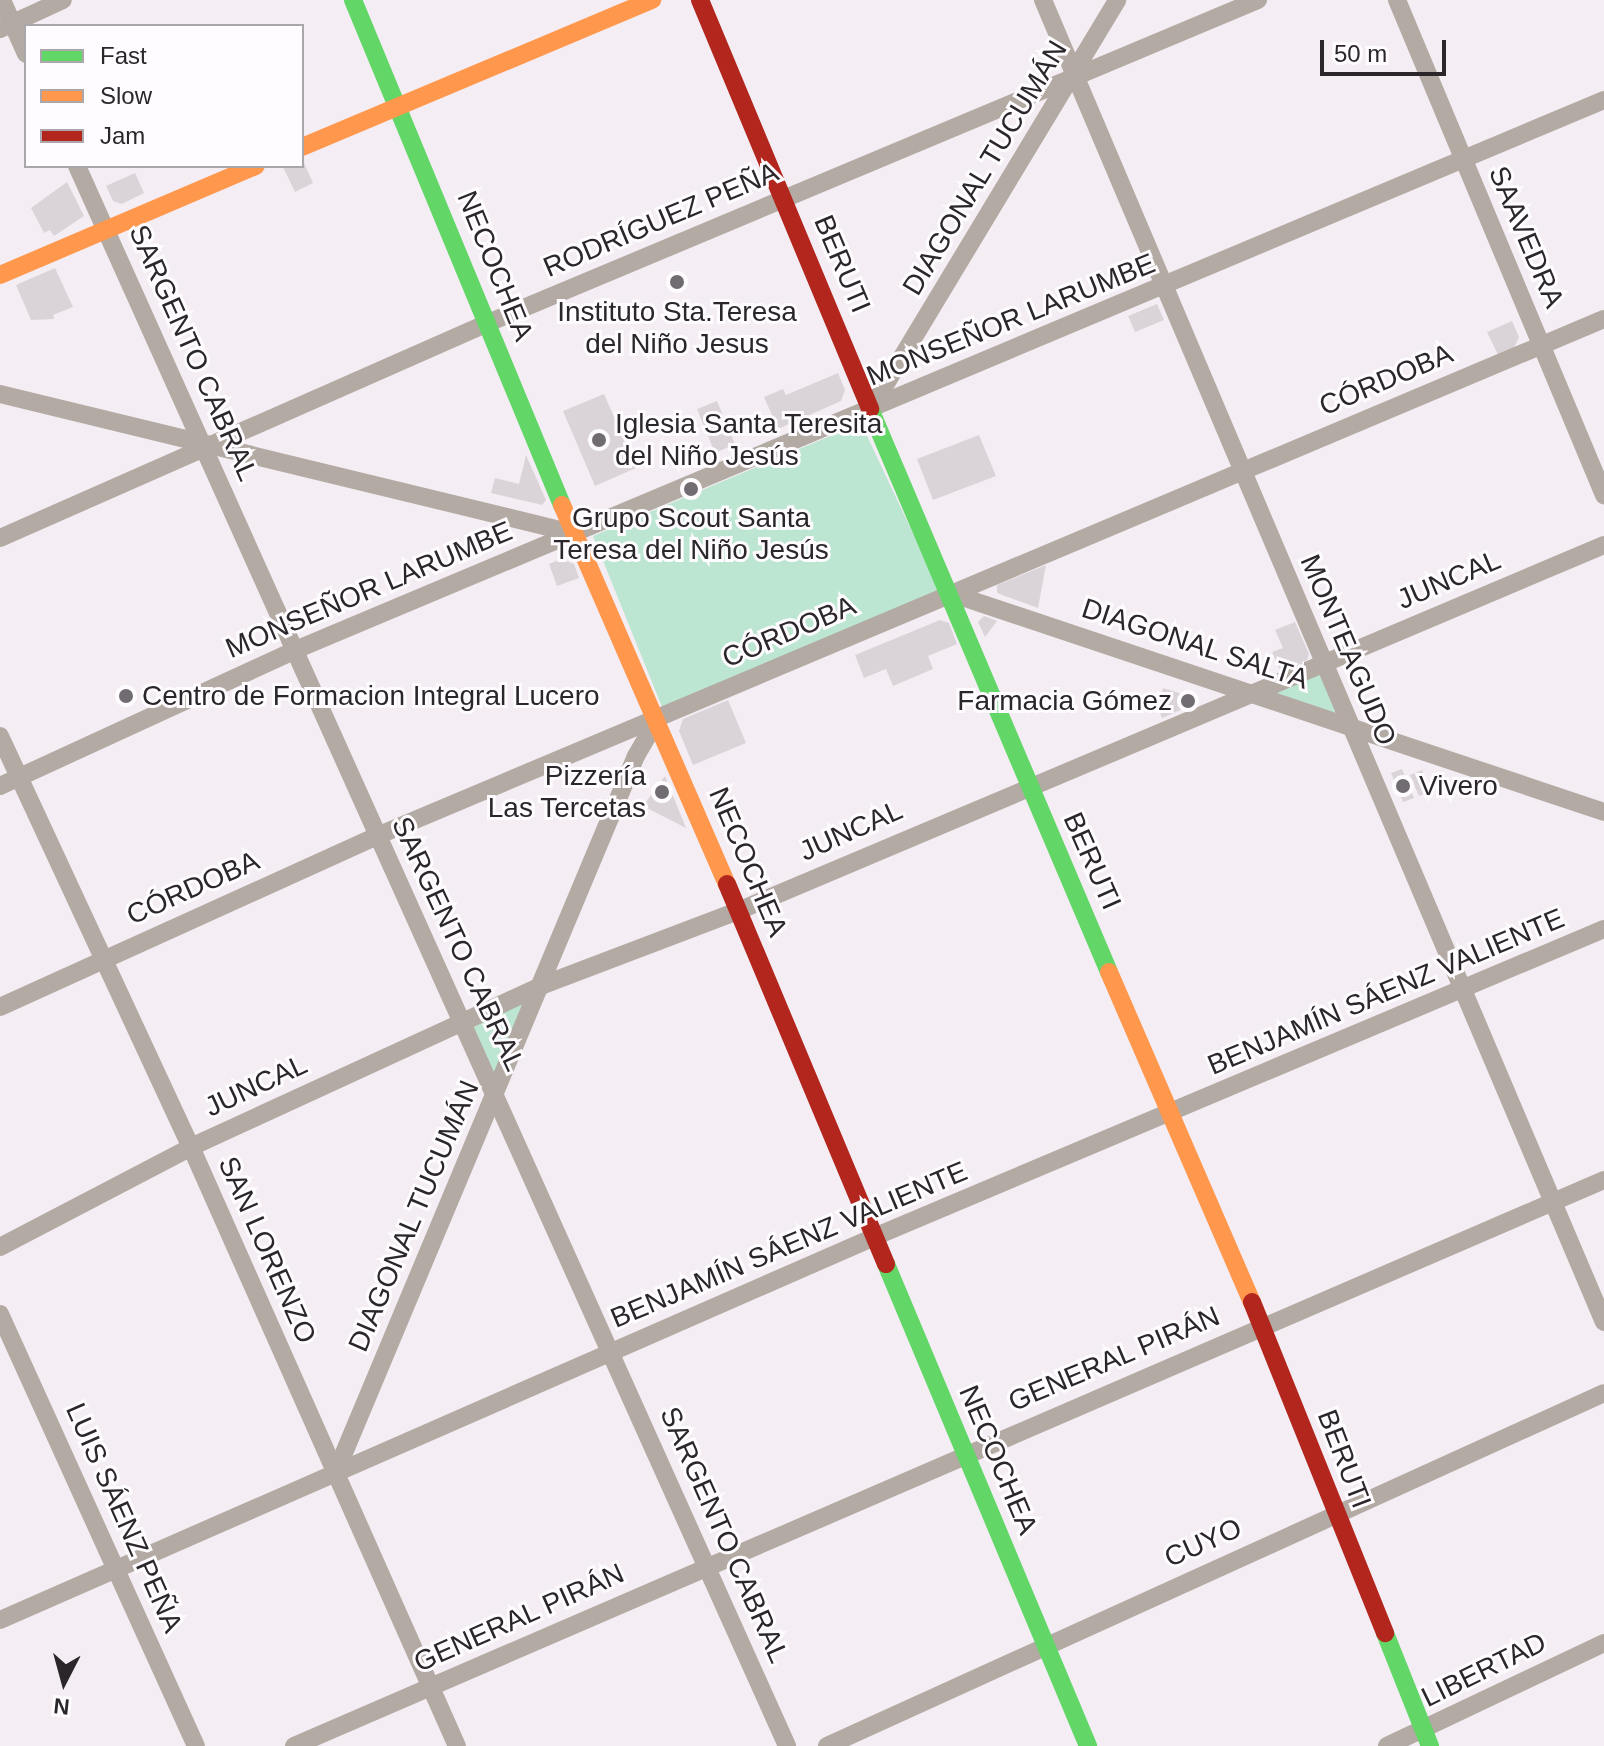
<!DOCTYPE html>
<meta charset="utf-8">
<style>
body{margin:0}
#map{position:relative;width:1604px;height:1746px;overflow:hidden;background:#f4eef4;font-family:Arial,sans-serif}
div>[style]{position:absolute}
.green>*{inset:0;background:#bce6d1}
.building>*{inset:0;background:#dad4d9}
.street>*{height:18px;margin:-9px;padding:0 9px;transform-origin:9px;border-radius:9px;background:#b3aaa3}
.fast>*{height:18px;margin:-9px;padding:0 9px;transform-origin:9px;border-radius:9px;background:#63d668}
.slow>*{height:18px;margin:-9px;padding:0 9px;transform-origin:9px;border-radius:9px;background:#ff974d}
.jam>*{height:18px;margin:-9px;padding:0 9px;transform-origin:9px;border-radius:9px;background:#b3261e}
.dots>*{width:22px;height:22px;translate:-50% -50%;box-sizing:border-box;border:4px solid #fefcfe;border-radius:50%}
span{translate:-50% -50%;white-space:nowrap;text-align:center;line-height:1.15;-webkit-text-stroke:6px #fefcfe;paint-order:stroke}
.street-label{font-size:28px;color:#2b262a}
.poi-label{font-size:28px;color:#2b262a}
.left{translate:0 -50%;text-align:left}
.right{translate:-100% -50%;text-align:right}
.legend{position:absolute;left:24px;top:24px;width:280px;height:144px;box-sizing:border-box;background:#fefcfe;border:2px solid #aaa6a9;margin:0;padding:10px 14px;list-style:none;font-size:24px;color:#2b262a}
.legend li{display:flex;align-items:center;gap:16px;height:40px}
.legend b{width:40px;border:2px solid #aaa6a9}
.north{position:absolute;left:24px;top:1642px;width:80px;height:80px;-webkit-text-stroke:6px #fefcfe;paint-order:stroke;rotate:186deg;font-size:22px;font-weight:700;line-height:32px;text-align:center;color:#2b262a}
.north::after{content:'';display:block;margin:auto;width:28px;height:36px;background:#2b262a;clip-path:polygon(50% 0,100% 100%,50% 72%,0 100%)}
.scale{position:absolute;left:1320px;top:40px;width:126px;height:36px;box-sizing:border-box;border:4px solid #2b262a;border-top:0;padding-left:10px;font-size:24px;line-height:28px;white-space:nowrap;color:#2b262a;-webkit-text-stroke:6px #fefcfe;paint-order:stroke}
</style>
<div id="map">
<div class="green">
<i style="clip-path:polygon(861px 423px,940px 591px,662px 707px,593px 536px)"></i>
<i style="clip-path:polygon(1325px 663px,1351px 725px,1256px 693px)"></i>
<i style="clip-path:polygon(543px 985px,496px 1095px,460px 1023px)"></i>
</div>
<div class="building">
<i style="clip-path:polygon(302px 158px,313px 183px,295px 192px,283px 167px,302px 166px)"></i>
<i style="clip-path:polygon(135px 173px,144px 193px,122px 204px,113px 201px,106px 186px)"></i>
<i style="clip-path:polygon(67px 182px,84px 216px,54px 236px,50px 230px,44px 233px,31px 208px)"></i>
<i style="clip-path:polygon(55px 268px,73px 307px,53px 315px,54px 319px,31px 320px,16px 285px)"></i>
<i style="clip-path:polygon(1157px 304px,1164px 320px,1135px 332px,1128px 316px)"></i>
<i style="clip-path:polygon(1512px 321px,1519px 337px,1514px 348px,1498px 355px,1487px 332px)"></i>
<i style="clip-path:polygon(838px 373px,845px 390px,841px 401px,778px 429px,764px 397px,783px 389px,786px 395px)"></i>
<i style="clip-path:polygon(604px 394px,636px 468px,595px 486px,563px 411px)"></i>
<i style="clip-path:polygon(717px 401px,735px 444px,715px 453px,697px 409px)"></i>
<i style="clip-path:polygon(979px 435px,996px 476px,933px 500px,917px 459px)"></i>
<i style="clip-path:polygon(526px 455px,546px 500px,542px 505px,491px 493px,495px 478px,519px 484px)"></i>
<i style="clip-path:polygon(561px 559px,574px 564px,579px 578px,557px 586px,549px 564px)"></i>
<i style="clip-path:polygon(1046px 565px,1038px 608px,997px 593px,997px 585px)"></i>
<i style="clip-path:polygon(984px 616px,997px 621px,985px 637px,978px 622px)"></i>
<i style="clip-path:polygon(940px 620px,949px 623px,957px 644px,928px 656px,933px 669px,893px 686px,886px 669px,864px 678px,855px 655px)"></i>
<i style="clip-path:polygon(1295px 622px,1309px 654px,1307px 660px,1281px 672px,1272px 652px,1283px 648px,1275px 630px)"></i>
<i style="clip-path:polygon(1163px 688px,1192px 697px,1192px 705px,1162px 718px,1158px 708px)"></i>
<i style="clip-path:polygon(728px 700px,746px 743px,693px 765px,679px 731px,683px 719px)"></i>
<i style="clip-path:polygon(1402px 769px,1414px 798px,1403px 802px,1391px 773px)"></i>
<i style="clip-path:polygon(1422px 770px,1431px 791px,1419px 796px,1410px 775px)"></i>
<i style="clip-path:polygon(665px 776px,686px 828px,643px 806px)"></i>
</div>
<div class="street">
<i style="left:2px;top:0;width:59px;rotate:66deg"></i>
<i style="left:1043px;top:0;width:1436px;rotate:67.01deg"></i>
<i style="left:1397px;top:0;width:537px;rotate:67.31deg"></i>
<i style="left:0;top:29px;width:69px;rotate:-24.7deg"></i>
<i style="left:77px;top:166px;width:1732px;rotate:65.8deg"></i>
<i style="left:0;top:394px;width:590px;rotate:13.64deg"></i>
<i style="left:873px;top:405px;width:473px;rotate:-58.9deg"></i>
<i style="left:0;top:538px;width:533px;rotate:-23.78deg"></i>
<i style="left:488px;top:323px;width:835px;rotate:-22.76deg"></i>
<i style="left:950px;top:593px;width:690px;rotate:18.51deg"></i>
<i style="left:0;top:736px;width:453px;rotate:65.1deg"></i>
<i style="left:191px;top:1147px;width:655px;rotate:66.06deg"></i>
<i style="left:0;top:786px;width:323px;rotate:-24.7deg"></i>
<i style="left:293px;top:651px;width:1422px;rotate:-22.8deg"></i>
<i style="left:0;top:1007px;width:414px;rotate:-24.4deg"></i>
<i style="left:377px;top:836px;width:1331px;rotate:-22.85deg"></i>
<i style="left:0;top:1247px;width:216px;rotate:-27.6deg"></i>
<i style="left:191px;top:1147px;width:387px;rotate:-24.7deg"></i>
<i style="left:543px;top:985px;width:209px;rotate:-20.8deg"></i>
<i style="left:738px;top:911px;width:940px;rotate:-22.91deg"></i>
<i style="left:0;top:1314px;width:474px;rotate:65.6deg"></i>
<i style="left:336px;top:1472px;width:776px;rotate:-67.27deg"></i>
<i style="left:636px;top:756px;width:44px;rotate:-59.9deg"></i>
<i style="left:0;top:1620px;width:954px;rotate:-23.66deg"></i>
<i style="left:874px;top:1237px;width:792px;rotate:-22.88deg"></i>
<i style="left:294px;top:1746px;width:1427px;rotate:-23.37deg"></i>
<i style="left:827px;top:1746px;width:853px;rotate:-24.43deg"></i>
<i style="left:1387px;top:1746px;width:240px;rotate:-25.4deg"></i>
</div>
<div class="fast">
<i style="left:353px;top:0;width:547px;rotate:67.52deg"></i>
<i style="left:870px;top:409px;width:612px;rotate:67deg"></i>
<i style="left:886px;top:1264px;width:523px;rotate:67.26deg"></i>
<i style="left:1385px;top:1633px;width:122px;rotate:68.3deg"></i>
</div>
<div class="slow">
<i style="left:302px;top:147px;width:380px;rotate:-22.8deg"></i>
<i style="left:0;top:275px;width:278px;rotate:-23.1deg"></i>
<i style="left:562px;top:505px;width:413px;rotate:66.5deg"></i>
<i style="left:1109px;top:972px;width:360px;rotate:66.6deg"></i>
</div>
<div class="jam">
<i style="left:700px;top:0;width:443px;rotate:67.4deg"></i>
<i style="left:727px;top:884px;width:412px;rotate:67.3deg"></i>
<i style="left:1252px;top:1302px;width:357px;rotate:68.1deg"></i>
</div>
<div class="dots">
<i style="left:677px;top:282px;background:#716c71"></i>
<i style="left:599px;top:440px;background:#716c71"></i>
<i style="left:691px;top:489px;background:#716c71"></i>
<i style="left:126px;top:696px;background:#716c71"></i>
<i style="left:1188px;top:701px;background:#716c71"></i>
<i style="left:1403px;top:786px;background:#716c71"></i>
<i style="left:662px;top:792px;background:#716c71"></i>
</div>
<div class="street-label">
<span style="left:985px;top:168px;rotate:-59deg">DIAGONAL TUCUMÁN</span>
<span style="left:661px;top:220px;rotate:-23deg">RODRÍGUEZ PEÑA</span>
<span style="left:1526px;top:237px;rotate:67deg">SAAVEDRA</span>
<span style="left:842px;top:264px;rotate:67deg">BERUTI</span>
<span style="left:495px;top:266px;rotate:68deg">NECOCHEA</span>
<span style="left:1011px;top:320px;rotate:-22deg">MONSEÑOR LARUMBE</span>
<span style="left:193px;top:353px;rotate:66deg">SARGENTO CABRAL</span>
<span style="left:1386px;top:380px;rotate:-23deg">CÓRDOBA</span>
<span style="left:1449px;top:580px;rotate:-23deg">JUNCAL</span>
<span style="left:369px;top:590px;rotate:-23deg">MONSEÑOR LARUMBE</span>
<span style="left:789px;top:632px;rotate:-23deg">CÓRDOBA</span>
<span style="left:1195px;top:644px;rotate:18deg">DIAGONAL SALTA</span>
<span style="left:1348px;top:650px;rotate:67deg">MONTEAGUDO</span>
<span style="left:851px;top:831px;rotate:-24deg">JUNCAL</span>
<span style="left:1092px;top:861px;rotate:66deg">BERUTI</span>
<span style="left:748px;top:862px;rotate:67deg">NECOCHEA</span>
<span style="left:193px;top:888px;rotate:-24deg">CÓRDOBA</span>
<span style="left:458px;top:944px;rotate:65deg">SARGENTO CABRAL</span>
<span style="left:1386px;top:992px;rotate:-23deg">BENJAMÍN SÁENZ VALIENTE</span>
<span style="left:256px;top:1086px;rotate:-25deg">JUNCAL</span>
<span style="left:414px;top:1216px;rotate:-67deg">DIAGONAL TUCUMÁN</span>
<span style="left:789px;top:1245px;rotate:-23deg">BENJAMÍN SÁENZ VALIENTE</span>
<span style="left:267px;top:1250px;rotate:66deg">SAN LORENZO</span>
<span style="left:1114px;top:1359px;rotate:-23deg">GENERAL PIRÁN</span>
<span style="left:1344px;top:1459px;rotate:69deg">BERUTI</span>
<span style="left:998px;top:1460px;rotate:67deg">NECOCHEA</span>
<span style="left:124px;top:1518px;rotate:66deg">LUIS SÁENZ PEÑA</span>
<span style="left:724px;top:1535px;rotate:66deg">SARGENTO CABRAL</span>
<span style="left:1203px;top:1543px;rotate:-24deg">CUYO</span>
<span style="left:519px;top:1618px;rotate:-24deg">GENERAL PIRÁN</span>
<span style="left:1484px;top:1670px;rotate:-26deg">LIBERTAD</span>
</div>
<div class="poi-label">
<span style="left:677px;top:328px">Instituto Sta.Teresa<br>del Niño Jesus</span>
<span class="left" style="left:615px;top:440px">Iglesia Santa Teresita<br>del Niño Jesús</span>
<span style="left:691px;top:534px">Grupo Scout Santa<br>Teresa del Niño Jesús</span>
<span class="left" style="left:142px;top:696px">Centro de Formacion Integral Lucero</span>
<span class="right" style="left:1172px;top:701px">Farmacia Gómez</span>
<span class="right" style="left:646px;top:792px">Pizzería<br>Las Tercetas</span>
<span class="left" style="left:1419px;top:786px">Vivero</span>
</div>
<ul class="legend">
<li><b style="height:10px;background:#63d668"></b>Fast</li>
<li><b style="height:10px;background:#ff974d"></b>Slow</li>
<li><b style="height:10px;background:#b3261e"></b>Jam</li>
</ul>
<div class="north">N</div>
<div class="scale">50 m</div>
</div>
